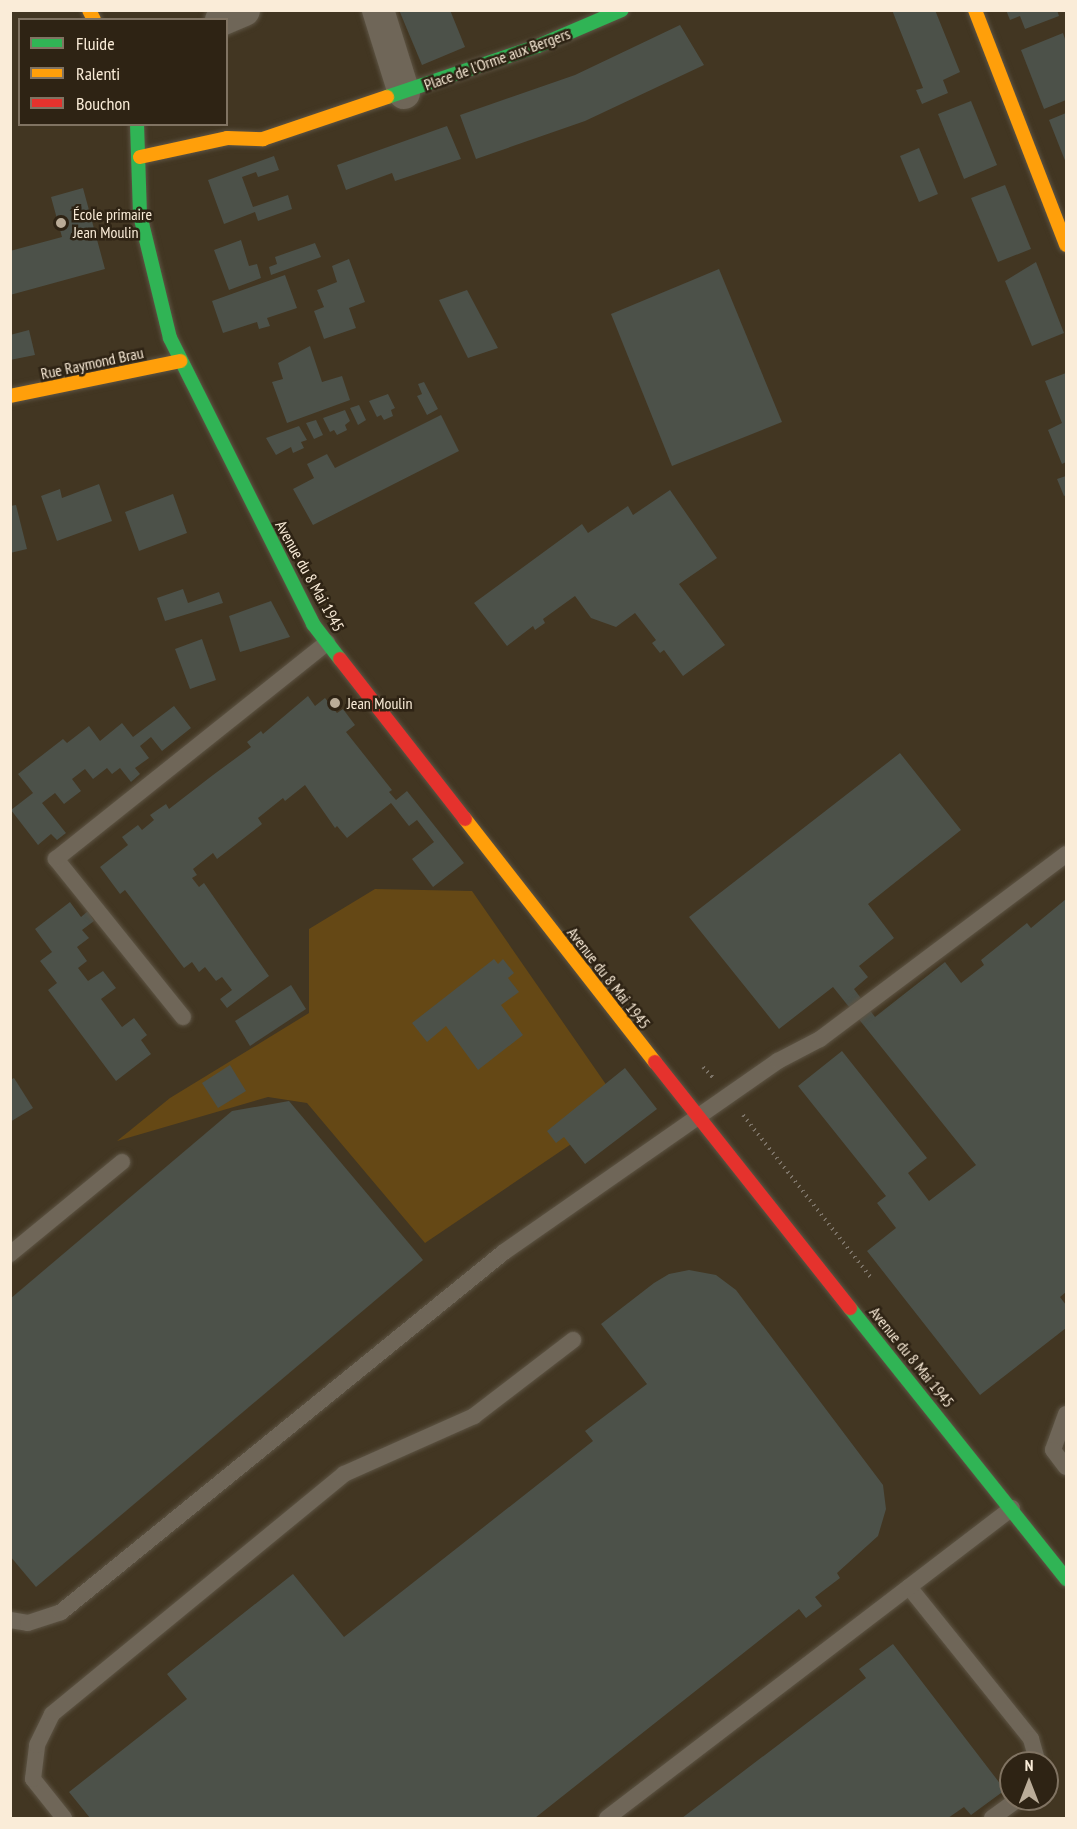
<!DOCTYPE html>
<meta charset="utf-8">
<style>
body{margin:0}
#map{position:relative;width:1077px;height:1829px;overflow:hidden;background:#423622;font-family:"PT Sans Narrow",sans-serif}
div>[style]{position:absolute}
.green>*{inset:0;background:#654815}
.building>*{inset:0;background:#4c5149}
.path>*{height:4px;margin-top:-2px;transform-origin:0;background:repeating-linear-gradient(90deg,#7c7367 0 1.5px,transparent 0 6px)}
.roads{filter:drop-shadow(0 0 2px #5d5444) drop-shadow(0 0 2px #5d5444)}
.lane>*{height:16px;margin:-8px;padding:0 8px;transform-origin:8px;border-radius:8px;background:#6f6658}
.street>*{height:32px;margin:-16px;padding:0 16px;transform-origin:16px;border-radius:16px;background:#6f6658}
.fast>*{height:14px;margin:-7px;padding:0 7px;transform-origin:7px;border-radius:7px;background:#30b455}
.slow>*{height:14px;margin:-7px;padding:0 7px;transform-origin:7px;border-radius:7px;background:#ff9f0a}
.jam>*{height:14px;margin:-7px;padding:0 7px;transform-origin:7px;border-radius:7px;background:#e5322d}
.dots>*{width:16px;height:16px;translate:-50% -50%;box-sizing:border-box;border:3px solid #2e2314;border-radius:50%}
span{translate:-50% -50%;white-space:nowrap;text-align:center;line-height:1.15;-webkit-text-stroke:5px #2e2314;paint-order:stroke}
.street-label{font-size:16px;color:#faecd8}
.poi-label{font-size:16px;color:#faecd8}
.left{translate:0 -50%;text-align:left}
.frame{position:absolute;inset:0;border:12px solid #faecd8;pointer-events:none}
.legend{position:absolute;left:18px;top:18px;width:210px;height:108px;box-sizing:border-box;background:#2e2314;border:2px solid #807362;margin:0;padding:8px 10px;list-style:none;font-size:18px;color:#faecd8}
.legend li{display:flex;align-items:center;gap:12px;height:30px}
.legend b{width:30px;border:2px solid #807362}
.north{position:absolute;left:999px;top:1751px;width:60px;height:60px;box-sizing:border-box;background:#2e2314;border:2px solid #807362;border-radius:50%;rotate:0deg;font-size:16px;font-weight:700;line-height:24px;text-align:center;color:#faecd8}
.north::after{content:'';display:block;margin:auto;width:21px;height:27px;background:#baac98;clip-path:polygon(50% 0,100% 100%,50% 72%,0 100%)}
</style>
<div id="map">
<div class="green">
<i style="clip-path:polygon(375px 889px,472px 891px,623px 1109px,425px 1243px,307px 1103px,268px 1097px,117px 1141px,170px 1098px,309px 1013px,309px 929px)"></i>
</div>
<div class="building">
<i style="clip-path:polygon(399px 10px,450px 10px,465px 47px,422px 65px)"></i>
<i style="clip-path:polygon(892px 10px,935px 10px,960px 72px,943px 80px,948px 93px,922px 104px,916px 90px,923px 88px)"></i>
<i style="clip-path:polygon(1006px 10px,1057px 10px,1059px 16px,1025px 29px,1020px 16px,1010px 20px)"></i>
<i style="clip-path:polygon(680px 25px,704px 65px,585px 121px,476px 159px,460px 115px,575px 75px)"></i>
<i style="clip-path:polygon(1063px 33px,1066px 42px,1066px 100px,1044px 109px,1021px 50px)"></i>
<i style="clip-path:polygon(971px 101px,997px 165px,964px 179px,938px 114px)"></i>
<i style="clip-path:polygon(1066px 113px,1066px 163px,1049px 120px)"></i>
<i style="clip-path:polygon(447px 126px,461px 159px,395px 181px,392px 173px,346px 190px,337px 165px)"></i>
<i style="clip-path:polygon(919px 148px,938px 194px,919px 202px,900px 156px)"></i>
<i style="clip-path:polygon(274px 156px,279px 170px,258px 177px,256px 172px,242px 177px,253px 207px,288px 195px,292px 209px,258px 221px,255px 212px,224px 224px,208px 180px)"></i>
<i style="clip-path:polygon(1005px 185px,1031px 249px,998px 262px,971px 198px)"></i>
<i style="clip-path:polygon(83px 188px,105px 269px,10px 295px,10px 251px,62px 237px,51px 197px)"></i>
<i style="clip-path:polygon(241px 240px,249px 266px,257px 264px,261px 278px,229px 290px,214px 250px)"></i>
<i style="clip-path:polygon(315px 243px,321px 257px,271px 275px,269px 267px,277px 264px,275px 257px)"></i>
<i style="clip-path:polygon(349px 259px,365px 302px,349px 308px,356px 328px,324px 339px,314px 311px,324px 307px,317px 290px,337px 282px,332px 266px)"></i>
<i style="clip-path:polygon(1036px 262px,1064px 333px,1032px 346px,1005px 281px)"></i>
<i style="clip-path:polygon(719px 269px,782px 422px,672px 466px,611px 314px)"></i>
<i style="clip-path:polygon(285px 275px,297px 308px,267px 318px,270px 326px,259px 329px,257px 322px,223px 333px,212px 301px)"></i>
<i style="clip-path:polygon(467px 290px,498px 348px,468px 358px,439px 300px)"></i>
<i style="clip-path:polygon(29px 330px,35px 355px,10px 360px,10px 335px)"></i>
<i style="clip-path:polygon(310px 346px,322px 382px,342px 376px,350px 400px,287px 423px,272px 382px,283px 379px,278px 363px)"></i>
<i style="clip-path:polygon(1066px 373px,1066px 462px,1062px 464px,1048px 430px,1062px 423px,1045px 381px)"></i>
<i style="clip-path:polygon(424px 382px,438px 409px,427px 415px,417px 396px,422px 394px,418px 384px)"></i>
<i style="clip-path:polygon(388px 394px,395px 408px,391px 410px,393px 416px,384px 420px,381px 415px,377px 417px,369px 401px)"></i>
<i style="clip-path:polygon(359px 405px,366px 420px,358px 425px,350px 408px)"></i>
<i style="clip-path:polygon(345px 410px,350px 421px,345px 425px,347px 430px,337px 435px,334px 430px,330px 432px,323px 418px)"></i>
<i style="clip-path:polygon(441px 415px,459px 451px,313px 525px,293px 489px,314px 478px,307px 464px,327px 454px,335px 468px)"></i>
<i style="clip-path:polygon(316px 420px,323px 435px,314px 439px,306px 423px)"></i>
<i style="clip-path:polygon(299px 426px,307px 440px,301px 442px,304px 448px,293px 453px,291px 447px,276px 455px,266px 438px)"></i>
<i style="clip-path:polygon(1066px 476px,1066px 495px,1064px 496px,1057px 479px)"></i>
<i style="clip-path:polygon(99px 484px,112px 521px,57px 541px,41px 496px,60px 489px,62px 498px)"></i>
<i style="clip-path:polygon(670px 490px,717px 558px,679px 584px,725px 645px,683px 676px,664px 650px,660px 653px,652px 643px,656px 640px,635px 613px,616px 627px,591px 618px,575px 596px,543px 619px,545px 623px,535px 630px,533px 626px,507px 646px,474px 603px,582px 524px,588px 533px,628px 506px,633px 515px)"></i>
<i style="clip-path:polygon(173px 494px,187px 533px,139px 551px,125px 512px)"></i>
<i style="clip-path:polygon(16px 505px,27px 549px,10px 553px,10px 506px)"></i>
<i style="clip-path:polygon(183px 589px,188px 603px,219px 592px,223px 603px,165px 621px,157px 598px)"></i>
<i style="clip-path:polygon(271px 601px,290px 637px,240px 652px,229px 616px)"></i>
<i style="clip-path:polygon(202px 639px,216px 680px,190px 689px,175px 649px)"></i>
<i style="clip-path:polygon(308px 696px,315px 706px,325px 698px,337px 713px,343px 709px,355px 725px,346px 732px,392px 790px,389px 792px,396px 800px,407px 791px,464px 863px,433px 887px,412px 859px,434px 842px,417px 820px,409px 826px,391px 803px,347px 838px,337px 826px,335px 828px,305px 785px,285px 801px,283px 798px,258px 818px,262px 824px,217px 859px,213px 853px,193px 869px,197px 875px,192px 878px,199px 887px,204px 883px,269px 976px,227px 1008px,220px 999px,232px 990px,222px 977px,216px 981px,205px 967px,199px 972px,192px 962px,184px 968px,125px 890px,120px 894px,100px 867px,128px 845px,122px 837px,138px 825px,142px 830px,154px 820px,150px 815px,166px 804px,169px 809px,213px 775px,251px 747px,247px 742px,261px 731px,263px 734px)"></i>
<i style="clip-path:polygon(174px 706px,191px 728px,162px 751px,151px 737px,140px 746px,149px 758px,135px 768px,140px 774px,131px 782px,120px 768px,112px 774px,107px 768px,93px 779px,85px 769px,72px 779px,81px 791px,64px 804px,55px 793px,42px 803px,66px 833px,57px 840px,51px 834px,38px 845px,11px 810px,33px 793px,18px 774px,63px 739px,67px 743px,89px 726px,100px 741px,122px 723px,133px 737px)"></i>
<i style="clip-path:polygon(900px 753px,961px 830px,868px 904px,894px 938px,859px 966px,868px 977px,854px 989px,875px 1017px,945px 962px,961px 983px,984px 965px,981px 960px,1027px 923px,1031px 928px,1066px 899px,1066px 1292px,1060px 1297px,1066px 1305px,1066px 1328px,980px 1395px,867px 1251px,896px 1228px,877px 1203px,886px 1196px,798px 1086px,842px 1051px,927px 1158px,908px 1173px,929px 1201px,976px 1165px,833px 987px,779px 1029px,689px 917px)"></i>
<i style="clip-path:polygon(70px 902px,81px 917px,88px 911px,94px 921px,82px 930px,89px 938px,77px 947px,87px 961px,78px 968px,88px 981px,103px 971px,116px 988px,101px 999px,122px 1027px,134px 1018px,147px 1035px,141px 1040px,151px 1054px,116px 1081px,48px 990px,57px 983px,40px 961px,52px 952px,35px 929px)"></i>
<i style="clip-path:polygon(494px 959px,498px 964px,503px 959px,514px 973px,508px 978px,519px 992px,501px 1005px,523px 1035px,478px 1070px,446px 1026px,427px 1042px,412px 1023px)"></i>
<i style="clip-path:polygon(291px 985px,306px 1009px,250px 1046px,235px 1021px)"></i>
<i style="clip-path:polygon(230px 1065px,246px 1091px,218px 1108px,202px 1083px)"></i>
<i style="clip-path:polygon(625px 1068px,657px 1109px,585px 1164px,564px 1137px,556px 1143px,547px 1131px)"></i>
<i style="clip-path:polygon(14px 1078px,33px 1108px,10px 1122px,10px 1080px)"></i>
<i style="clip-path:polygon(289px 1101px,423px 1260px,36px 1587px,10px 1556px,10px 1299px,232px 1111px)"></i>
<i style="clip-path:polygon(689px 1270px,716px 1275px,736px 1290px,883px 1485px,886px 1509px,878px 1536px,837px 1573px,840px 1578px,815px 1597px,822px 1606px,806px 1618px,799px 1609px,535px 1818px,90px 1818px,69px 1792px,187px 1699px,167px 1674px,293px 1574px,344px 1637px,593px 1441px,585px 1431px,647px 1384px,601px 1324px,654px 1283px,669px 1274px)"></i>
<i style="clip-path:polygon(893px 1644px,1005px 1790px,971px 1815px,964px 1807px,948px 1818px,682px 1818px,866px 1678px,859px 1669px)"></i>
</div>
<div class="path">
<i style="left:703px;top:1067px;width:16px;rotate:47deg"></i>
<i style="left:743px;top:1115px;width:209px;rotate:51.8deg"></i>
</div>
<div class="roads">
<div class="lane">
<i style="left:183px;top:1017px;width:203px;rotate:-128.8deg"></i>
<i style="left:56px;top:859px;width:347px;rotate:-38.6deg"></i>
<i style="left:10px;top:1254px;width:145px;rotate:-39.4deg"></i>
<i style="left:1066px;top:1414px;width:38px;rotate:110deg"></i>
<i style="left:1053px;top:1450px;width:21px;rotate:53deg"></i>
<i style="left:909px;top:1587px;width:195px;rotate:51.2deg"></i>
<i style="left:1031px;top:1739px;width:25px;rotate:74deg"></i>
<i style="left:10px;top:1620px;width:18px;rotate:9deg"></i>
<i style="left:28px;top:1623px;width:35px;rotate:-18deg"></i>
<i style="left:61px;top:1612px;width:571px;rotate:-39.1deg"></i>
<i style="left:504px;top:1252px;width:334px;rotate:-34.9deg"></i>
<i style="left:778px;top:1061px;width:47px;rotate:-27.6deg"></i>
<i style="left:820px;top:1039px;width:308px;rotate:-36.9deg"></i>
<i style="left:64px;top:1818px;width:50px;rotate:-128.5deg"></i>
<i style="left:33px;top:1779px;width:34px;rotate:-83deg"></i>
<i style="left:37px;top:1745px;width:34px;rotate:-64deg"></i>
<i style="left:52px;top:1714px;width:378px;rotate:-39.4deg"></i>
<i style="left:344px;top:1474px;width:142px;rotate:-24deg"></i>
<i style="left:474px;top:1416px;width:125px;rotate:-37.5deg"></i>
<i style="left:607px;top:1818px;width:510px;rotate:-37.43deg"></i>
<i style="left:992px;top:1818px;width:32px;rotate:-36deg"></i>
</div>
<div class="street">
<i style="left:378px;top:10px;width:87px;rotate:72.6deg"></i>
<i style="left:221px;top:20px;width:25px;rotate:-23deg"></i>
</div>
<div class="fast">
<i style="left:387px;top:97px;width:159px;rotate:-18.7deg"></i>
<i style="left:538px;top:46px;width:91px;rotate:-23.2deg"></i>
<i style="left:137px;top:124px;width:91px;rotate:88.1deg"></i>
<i style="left:140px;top:215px;width:127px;rotate:76.3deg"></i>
<i style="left:170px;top:338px;width:320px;rotate:63.4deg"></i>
<i style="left:313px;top:624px;width:44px;rotate:52.4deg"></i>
<i style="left:850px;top:1308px;width:347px;rotate:51.4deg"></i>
</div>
<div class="slow">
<i style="left:89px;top:10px;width:11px;rotate:63deg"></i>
<i style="left:975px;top:10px;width:252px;rotate:68.8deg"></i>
<i style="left:140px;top:157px;width:89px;rotate:-12.3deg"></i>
<i style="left:227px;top:138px;width:36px;rotate:2deg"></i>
<i style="left:263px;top:139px;width:131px;rotate:-18.7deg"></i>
<i style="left:10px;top:396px;width:174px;rotate:-11.6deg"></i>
<i style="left:465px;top:819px;width:308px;rotate:52deg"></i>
</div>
<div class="jam">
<i style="left:340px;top:659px;width:203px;rotate:52deg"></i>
<i style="left:655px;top:1062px;width:314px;rotate:51.6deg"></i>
</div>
</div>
<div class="dots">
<i style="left:61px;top:223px;background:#baac98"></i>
<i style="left:335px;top:703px;background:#baac98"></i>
</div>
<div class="street-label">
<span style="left:497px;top:59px;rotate:-20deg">Place de l'Orme aux Bergers</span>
<span style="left:92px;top:363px;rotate:-12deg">Rue Raymond Brau</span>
<span style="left:310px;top:576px;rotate:61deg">Avenue du 8 Mai 1945</span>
<span style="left:609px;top:978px;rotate:52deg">Avenue du 8 Mai 1945</span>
<span style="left:912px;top:1357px;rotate:51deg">Avenue du 8 Mai 1945</span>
</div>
<div class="poi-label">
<span class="left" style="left:73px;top:223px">École primaire<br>Jean Moulin</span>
<span class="left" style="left:347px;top:703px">Jean Moulin</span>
</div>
<div class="frame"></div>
<ul class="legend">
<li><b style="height:8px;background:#30b455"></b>Fluide</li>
<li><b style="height:8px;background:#ff9f0a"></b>Ralenti</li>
<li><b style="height:8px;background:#e5322d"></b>Bouchon</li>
</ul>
<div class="north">N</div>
</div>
